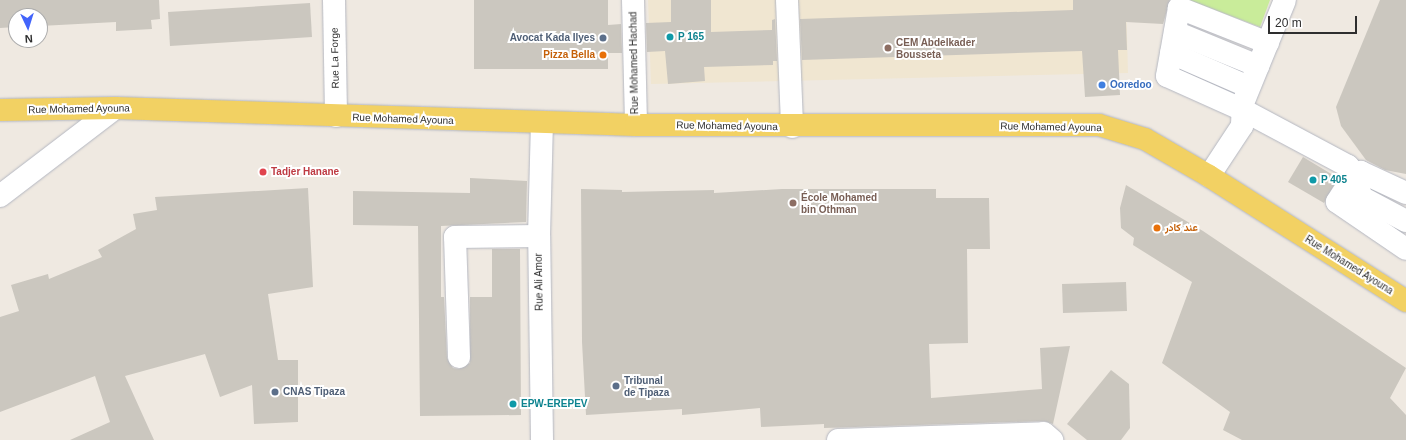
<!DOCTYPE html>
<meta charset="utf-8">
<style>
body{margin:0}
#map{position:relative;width:1406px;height:440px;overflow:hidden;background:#efe9e1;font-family:Arial,Vazirmatn,sans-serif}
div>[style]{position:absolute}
.education>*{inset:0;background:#f0e6d1}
.pitch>*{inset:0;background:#c9ec9a}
.building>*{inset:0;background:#cbc7bf}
.roads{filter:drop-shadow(0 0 1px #b4b7c1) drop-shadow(0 0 1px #b4b7c1)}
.minor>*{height:22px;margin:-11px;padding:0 11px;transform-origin:11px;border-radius:11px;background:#fff}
.major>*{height:22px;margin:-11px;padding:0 11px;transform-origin:11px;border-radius:11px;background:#f2d163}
.dots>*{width:11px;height:11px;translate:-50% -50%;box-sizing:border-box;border:2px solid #fff;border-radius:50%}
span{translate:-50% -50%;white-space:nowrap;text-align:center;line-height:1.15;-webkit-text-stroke:4px #fff;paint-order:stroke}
.culture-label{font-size:10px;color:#0d838f;font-weight:700}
.left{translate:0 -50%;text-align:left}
.service-label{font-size:10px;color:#4e5e75;font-weight:700}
.right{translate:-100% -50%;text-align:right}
.education-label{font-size:10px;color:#785e54;font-weight:700}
.food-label{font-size:10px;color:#c56008;font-weight:700}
.street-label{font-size:10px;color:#2e2e2e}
.shop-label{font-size:10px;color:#366cbe;font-weight:700}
.health-label{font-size:10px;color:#be3a42;font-weight:700}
.north{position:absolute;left:8px;top:8px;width:40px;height:40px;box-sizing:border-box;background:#fff;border:1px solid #ababab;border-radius:50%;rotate:176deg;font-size:11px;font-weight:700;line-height:16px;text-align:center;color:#2e2e2e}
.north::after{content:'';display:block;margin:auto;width:14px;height:18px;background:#4264fb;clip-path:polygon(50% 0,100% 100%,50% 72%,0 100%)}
.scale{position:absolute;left:1268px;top:16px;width:89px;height:18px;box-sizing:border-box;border:2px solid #2e2e2e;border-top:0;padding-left:5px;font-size:12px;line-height:14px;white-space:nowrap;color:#2e2e2e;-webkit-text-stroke:3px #fff;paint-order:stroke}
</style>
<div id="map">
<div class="education">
<i style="clip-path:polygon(648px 0,1126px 0,1128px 73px,651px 84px)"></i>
</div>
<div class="pitch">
<i style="clip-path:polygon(1189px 0,1270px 0,1260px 27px)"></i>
</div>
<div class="building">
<i style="clip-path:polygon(0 0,159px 0,160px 19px,151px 20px,152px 29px,116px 31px,116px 22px,40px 26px,40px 16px,16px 16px,16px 27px,0 28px)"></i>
<i style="clip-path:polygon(474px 0,608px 0,608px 25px,621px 24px,622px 53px,608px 53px,608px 69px,474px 69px)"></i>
<i style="clip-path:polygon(671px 0,711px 0,711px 32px,772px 30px,772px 20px,775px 19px,777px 61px,773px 61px,773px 65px,704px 67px,705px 81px,668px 84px,665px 51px,647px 52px,646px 23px,671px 22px)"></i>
<i style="clip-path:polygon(1073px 0,1170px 0,1163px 24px,1126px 22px,1127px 50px,1118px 50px,1120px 95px,1085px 97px,1082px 51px,802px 60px,800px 19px,1073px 10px)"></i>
<i style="clip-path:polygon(1380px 0,1406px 0,1406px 174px,1385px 170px,1366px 160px,1341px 126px,1336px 107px)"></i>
<i style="clip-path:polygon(310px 3px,312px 37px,170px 46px,168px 12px)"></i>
<i style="clip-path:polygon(1303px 157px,1338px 178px,1324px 203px,1288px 182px)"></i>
<i style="clip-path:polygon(470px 178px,527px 181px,526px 222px,441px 226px,441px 297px,444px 297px,447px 358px,453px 368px,459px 369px,470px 363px,470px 297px,492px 297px,492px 249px,520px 249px,521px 415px,420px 416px,418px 226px,353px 225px,353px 191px,470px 193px)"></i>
<i style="clip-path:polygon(1126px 185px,1203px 231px,1406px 368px,1390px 398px,1406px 415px,1406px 440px,1242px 440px,1223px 430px,1230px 412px,1162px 363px,1192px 282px,1133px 245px,1134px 238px,1121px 228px,1120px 208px)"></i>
<i style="clip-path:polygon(308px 188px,313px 287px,268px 294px,278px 360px,298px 360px,298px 422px,254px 424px,252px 385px,220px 397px,205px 354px,125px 376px,154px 440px,70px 440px,110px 422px,95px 376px,0 412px,0 317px,19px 311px,11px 285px,48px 274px,49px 279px,102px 257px,98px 250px,136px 229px,133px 214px,157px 210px,155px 197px)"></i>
<i style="clip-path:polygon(581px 189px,622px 190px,622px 192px,714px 190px,714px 193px,782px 189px,936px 189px,936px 198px,989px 198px,990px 249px,967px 249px,968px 343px,929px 344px,931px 398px,1042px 389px,1040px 348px,1070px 346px,1053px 424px,1044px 421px,824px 428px,824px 424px,761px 427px,760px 408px,682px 415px,682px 409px,586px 415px,582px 342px)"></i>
<i style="clip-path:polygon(1126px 282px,1127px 311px,1063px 313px,1062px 284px)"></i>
<i style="clip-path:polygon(1111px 370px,1129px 384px,1130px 428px,1121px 440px,1087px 440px,1067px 424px)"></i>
</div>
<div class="roads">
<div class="minor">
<i style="left:334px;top:0;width:116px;rotate:89deg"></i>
<i style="left:633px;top:0;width:125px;rotate:88.6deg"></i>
<i style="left:787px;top:0;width:127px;rotate:87.7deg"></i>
<i style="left:1175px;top:32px;width:90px;rotate:22.3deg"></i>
<i style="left:1268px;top:43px;width:96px;rotate:-158.5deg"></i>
<i style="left:1179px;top:8px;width:69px;rotate:100deg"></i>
<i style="left:1167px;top:76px;width:83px;rotate:24.1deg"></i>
<i style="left:1243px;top:110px;width:119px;rotate:28.1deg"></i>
<i style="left:1348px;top:166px;width:11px;rotate:49deg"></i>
<i style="left:1355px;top:174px;width:24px;rotate:75deg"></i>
<i style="left:1361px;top:197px;width:51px;rotate:28.1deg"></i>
<i style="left:1171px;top:53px;width:85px;rotate:23.6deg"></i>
<i style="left:1209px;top:176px;width:60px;rotate:-56.6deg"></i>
<i style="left:1242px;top:126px;width:23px;rotate:-88deg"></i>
<i style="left:1243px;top:103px;width:111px;rotate:-67.8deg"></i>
<i style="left:1406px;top:193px;width:50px;rotate:-155deg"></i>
<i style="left:1361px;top:172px;width:6px;rotate:162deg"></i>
<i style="left:1355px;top:174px;width:33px;rotate:123deg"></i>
<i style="left:1337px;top:202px;width:83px;rotate:34.3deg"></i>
<i style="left:0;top:196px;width:145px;rotate:-37.4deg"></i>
<i style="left:459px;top:357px;width:120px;rotate:-91.9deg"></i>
<i style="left:455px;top:237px;width:84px;rotate:-0.7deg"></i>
<i style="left:542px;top:440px;width:204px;rotate:-90.8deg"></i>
<i style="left:539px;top:236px;width:112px;rotate:-88.5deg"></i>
<i style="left:838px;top:440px;width:206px;rotate:-1.9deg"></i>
<i style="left:1044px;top:433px;width:11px;rotate:41deg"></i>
</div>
<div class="major">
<i style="left:0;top:110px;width:115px;rotate:-1deg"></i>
<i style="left:115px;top:108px;width:521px;rotate:1.87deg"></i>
<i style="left:636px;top:125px;width:463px"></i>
<i style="left:1099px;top:125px;width:48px;rotate:16.9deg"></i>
<i style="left:1145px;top:139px;width:74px;rotate:30deg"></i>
<i style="left:1209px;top:176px;width:233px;rotate:32.4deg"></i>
</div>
</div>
<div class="dots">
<i style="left:670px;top:37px;background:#0f9aa8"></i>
<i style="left:603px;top:38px;background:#5c6f8a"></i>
<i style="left:888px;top:48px;background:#8d6e63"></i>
<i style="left:603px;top:55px;background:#e8710a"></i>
<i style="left:1102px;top:85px;background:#3f7fe0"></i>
<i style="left:263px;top:172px;background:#e0444e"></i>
<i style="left:1313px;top:180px;background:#0f9aa8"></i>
<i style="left:793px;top:203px;background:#8d6e63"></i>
<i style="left:1157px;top:228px;background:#e8710a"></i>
<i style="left:616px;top:386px;background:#5c6f8a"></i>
<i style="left:275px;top:392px;background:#5c6f8a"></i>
<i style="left:513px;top:404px;background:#0f9aa8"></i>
</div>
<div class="culture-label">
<span class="left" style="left:678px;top:37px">P 165</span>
<span class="left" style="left:1321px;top:180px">P 405</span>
<span class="left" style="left:521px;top:404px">EPW-EREPEV</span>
</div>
<div class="service-label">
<span class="right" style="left:595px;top:38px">Avocat Kada Ilyes</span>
<span class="left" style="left:624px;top:386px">Tribunal<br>de Tipaza</span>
<span class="left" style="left:283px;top:392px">CNAS Tipaza</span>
</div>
<div class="education-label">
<span class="left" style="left:896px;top:48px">CEM Abdelkader<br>Bousseta</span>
<span class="left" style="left:801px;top:203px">École Mohamed<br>bin Othman</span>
</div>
<div class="food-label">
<span class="right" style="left:595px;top:55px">Pizza Bella</span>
<span class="left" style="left:1165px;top:228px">عند كادر</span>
</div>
<div class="street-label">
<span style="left:335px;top:58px;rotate:-91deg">Rue La Forge</span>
<span style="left:634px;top:63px;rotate:-91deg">Rue Mohamed Hachad</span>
<span style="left:79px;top:109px;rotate:-1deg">Rue Mohamed Ayouna</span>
<span style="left:403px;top:119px;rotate:2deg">Rue Mohamed Ayouna</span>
<span style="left:727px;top:126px;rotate:1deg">Rue Mohamed Ayouna</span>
<span style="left:1051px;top:127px;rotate:1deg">Rue Mohamed Ayouna</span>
<span style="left:1349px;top:265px;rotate:32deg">Rue Mohamed Ayouna</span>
<span style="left:539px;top:282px;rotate:-91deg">Rue Ali Amor</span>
</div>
<div class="shop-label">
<span class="left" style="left:1110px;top:85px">Ooredoo</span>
</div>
<div class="health-label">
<span class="left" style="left:271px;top:172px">Tadjer Hanane</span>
</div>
<div class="north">N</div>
<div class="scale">20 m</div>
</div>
